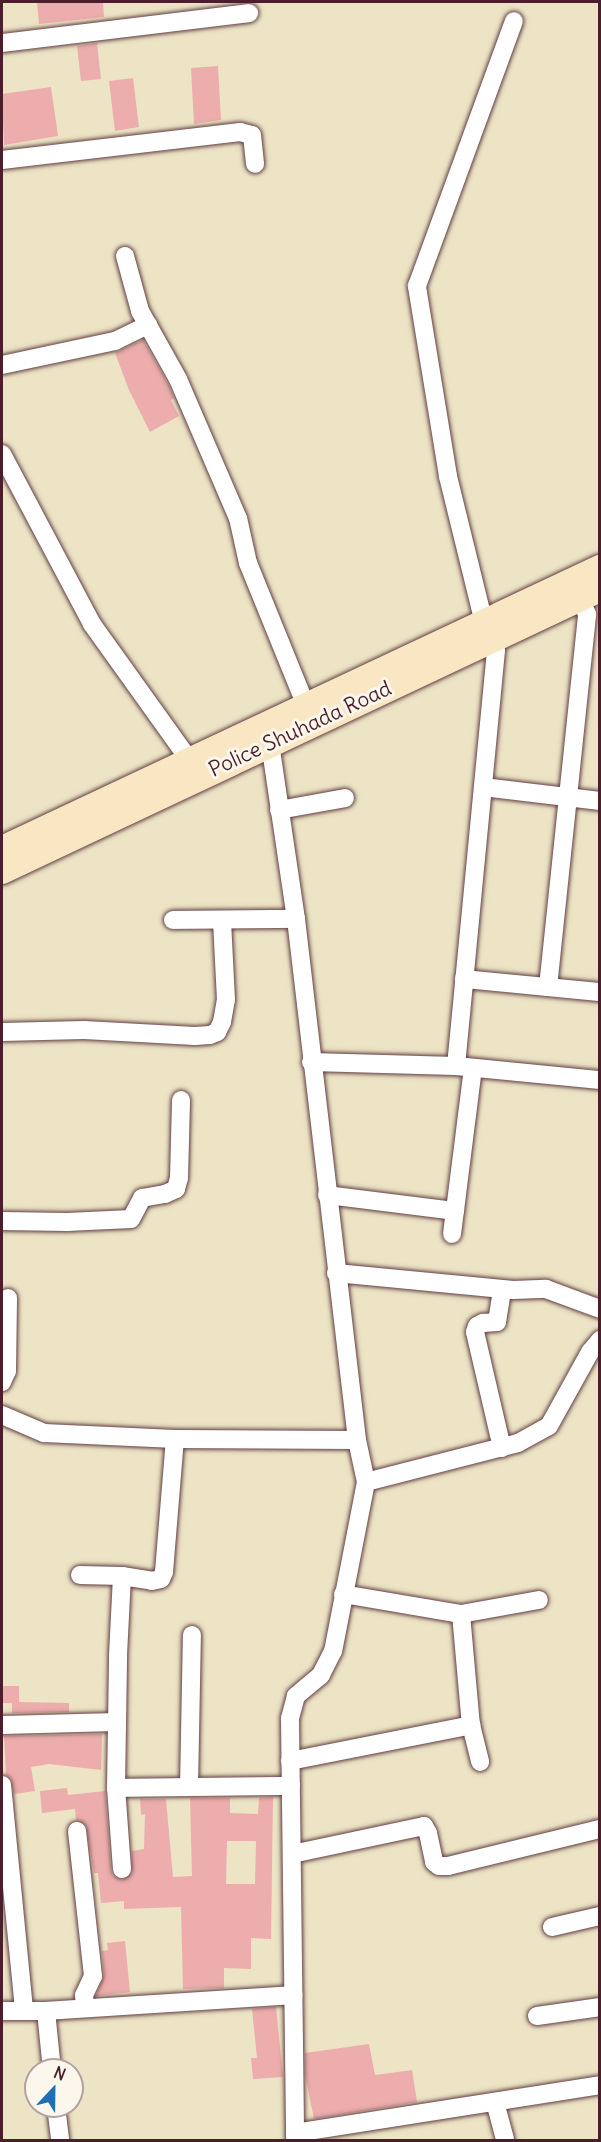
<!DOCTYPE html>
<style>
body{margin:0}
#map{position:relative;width:601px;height:2142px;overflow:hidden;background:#ece4c5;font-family:Delius,sans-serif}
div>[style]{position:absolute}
.building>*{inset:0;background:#ecadac}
.roads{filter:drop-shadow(0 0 2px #623d42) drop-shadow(0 0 2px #623d42)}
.minor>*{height:18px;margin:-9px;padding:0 9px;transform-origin:9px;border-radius:9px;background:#fff}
.secondary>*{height:26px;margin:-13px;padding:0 13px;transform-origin:13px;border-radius:13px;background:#f9e7c3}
span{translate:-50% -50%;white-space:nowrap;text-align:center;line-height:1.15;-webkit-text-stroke:6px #fbf7ec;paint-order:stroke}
.street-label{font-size:21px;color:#4a1f2b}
.frame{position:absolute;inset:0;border:3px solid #4a1f2b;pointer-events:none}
.north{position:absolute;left:24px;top:2058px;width:60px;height:60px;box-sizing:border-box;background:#fbf7ec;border:2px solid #b4a19f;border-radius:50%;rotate:22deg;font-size:16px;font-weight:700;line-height:24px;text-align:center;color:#4a1f2b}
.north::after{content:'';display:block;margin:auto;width:21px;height:27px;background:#1f6fb2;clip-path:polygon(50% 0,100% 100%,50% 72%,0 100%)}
</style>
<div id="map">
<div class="building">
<i style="clip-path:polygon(37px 2px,103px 2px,104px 17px,39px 24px)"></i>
<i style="clip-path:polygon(97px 43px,101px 79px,81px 81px,77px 46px)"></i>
<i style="clip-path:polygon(218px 66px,221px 120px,194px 124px,191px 68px)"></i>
<i style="clip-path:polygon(133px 78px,139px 127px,115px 131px,109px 81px)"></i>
<i style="clip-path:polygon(51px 87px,58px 136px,4px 145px,2px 94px)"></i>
<i style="clip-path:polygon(143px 340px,168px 384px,174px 398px,171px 400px,179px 416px,150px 432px,129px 390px,115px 353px)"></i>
<i style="clip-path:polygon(2px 1686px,19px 1686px,19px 1702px,69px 1703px,69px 1712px,12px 1713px,12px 1703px,2px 1703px)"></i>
<i style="clip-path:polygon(102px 1734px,101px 1770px,49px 1764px,31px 1767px,35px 1791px,14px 1794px,11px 1779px,6px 1775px,4px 1736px)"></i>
<i style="clip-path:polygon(evenodd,67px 1788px,68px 1795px,105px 1791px,111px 1870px,113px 1876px,122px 1880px,132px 1873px,132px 1851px,144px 1849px,145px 1814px,141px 1815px,140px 1799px,166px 1799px,173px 1877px,192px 1876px,190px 1798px,230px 1798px,230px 1813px,258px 1814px,259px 1798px,273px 1797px,271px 1939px,251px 1938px,251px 1969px,224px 1968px,224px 1988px,183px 1989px,181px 1907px,124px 1909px,124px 1901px,101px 1903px,98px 1873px,94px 1873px,86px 1825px,76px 1820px,75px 1809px,42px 1813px,40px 1791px,67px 1788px,227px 1841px,256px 1841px,255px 1884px,226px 1884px,227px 1841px)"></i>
<i style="clip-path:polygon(125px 1941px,130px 1992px,96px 1996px,104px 1975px,102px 1951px,108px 1950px,107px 1943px)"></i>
<i style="clip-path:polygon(276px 2007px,283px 2077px,253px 2079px,251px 2058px,257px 2058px,252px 2009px)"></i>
<i style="clip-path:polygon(369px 2044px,375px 2075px,412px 2070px,417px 2102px,314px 2119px,305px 2075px,305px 2053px)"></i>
</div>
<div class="roads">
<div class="minor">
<i style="left:2px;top:43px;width:249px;rotate:-6.9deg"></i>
<i style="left:2px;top:160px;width:240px;rotate:-6.7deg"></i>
<i style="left:240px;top:132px;width:12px;rotate:14deg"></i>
<i style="left:252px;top:135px;width:29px;rotate:84deg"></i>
<i style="left:125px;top:256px;width:57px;rotate:74.7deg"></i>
<i style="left:140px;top:311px;width:78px;rotate:60.8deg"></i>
<i style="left:178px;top:379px;width:151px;rotate:66.7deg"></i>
<i style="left:238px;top:518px;width:46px;rotate:77.5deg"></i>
<i style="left:248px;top:563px;width:154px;rotate:67.9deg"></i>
<i style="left:2px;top:365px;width:116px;rotate:-12deg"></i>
<i style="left:115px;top:341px;width:37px;rotate:-26deg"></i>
<i style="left:2px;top:454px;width:192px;rotate:62.1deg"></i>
<i style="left:92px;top:624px;width:168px;rotate:54.4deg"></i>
<i style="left:484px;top:623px;width:151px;rotate:-103.8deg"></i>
<i style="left:448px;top:476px;width:193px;rotate:-99.3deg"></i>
<i style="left:417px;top:286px;width:282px;rotate:-69.9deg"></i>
<i style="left:270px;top:743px;width:178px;rotate:81.6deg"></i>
<i style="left:296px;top:919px;width:525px;rotate:83.32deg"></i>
<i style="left:357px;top:1440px;width:43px;rotate:77.9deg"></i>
<i style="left:366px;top:1482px;width:172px;rotate:101deg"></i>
<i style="left:333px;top:1651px;width:27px;rotate:117deg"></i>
<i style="left:321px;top:1675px;width:33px;rotate:140deg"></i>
<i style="left:296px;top:1696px;width:24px;rotate:105deg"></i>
<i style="left:290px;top:1719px;width:421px;rotate:89.3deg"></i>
<i style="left:483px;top:787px;width:118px;rotate:6.8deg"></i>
<i style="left:279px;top:810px;width:67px;rotate:-10.3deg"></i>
<i style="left:173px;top:920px;width:123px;rotate:-0.5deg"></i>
<i style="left:464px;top:979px;width:137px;rotate:5.5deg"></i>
<i style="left:548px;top:987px;width:375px;rotate:-84deg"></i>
<i style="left:587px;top:614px;width:17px;rotate:-115deg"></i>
<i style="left:2px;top:1032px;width:82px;rotate:-1.4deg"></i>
<i style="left:84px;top:1030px;width:111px;rotate:3.1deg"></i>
<i style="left:195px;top:1036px;width:15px;rotate:-4deg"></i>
<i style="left:210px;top:1035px;width:8px;rotate:-23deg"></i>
<i style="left:217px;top:1032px;width:11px;rotate:-63deg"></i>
<i style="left:222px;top:1022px;width:22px;rotate:-80deg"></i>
<i style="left:226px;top:1000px;width:80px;rotate:-92.9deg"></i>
<i style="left:311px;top:1062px;width:145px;rotate:1.6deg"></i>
<i style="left:456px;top:1066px;width:145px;rotate:5.6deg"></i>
<i style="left:456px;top:1066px;width:418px;rotate:-84.5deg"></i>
<i style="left:496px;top:650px;width:12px;rotate:-110deg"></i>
<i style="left:327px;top:1195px;width:129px;rotate:7.1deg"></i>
<i style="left:2px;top:1221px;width:65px;rotate:0.9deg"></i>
<i style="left:67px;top:1222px;width:64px;rotate:-2.7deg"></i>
<i style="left:131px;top:1219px;width:24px;rotate:-62deg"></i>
<i style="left:142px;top:1198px;width:23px;rotate:-10deg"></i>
<i style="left:165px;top:1194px;width:12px;rotate:-24deg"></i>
<i style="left:176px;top:1189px;width:11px;rotate:-75deg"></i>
<i style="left:179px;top:1178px;width:78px;rotate:-88.5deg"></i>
<i style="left:452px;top:1234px;width:167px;rotate:-82.8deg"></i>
<i style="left:336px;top:1273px;width:178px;rotate:5.5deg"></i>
<i style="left:513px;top:1290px;width:33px;rotate:-2deg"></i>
<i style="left:546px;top:1289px;width:58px;rotate:20.3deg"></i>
<i style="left:2px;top:1382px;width:12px;rotate:-66deg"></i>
<i style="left:7px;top:1371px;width:73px;rotate:-89.2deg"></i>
<i style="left:2px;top:1415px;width:46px;rotate:23.2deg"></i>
<i style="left:44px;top:1433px;width:131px;rotate:2.6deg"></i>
<i style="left:175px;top:1439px;width:182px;rotate:0.3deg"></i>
<i style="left:502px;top:1448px;width:119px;rotate:-103.1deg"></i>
<i style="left:475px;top:1332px;width:6px;rotate:-72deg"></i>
<i style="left:477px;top:1326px;width:7px;rotate:-27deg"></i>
<i style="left:483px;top:1323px;width:14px;rotate:-4deg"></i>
<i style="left:497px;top:1322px;width:33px;rotate:-81deg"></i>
<i style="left:366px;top:1482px;width:157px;rotate:-14.4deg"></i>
<i style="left:518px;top:1443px;width:35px;rotate:-29deg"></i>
<i style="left:549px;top:1426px;width:85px;rotate:-61deg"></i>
<i style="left:590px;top:1352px;width:16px;rotate:-50deg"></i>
<i style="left:80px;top:1575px;width:42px;rotate:1.4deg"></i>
<i style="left:122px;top:1576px;width:30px;rotate:9deg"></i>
<i style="left:152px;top:1581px;width:9px;rotate:-13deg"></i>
<i style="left:161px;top:1579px;width:8px;rotate:-67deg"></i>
<i style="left:164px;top:1572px;width:133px;rotate:-85.3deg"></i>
<i style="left:343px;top:1594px;width:120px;rotate:9.6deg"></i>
<i style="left:461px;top:1614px;width:79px;rotate:-10.2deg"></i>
<i style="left:461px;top:1614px;width:111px;rotate:84.9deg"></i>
<i style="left:471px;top:1725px;width:38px;rotate:76deg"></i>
<i style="left:2px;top:1725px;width:115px;rotate:-1.5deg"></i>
<i style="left:290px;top:1761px;width:185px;rotate:-11.2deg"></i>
<i style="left:2px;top:1785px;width:227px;rotate:84.4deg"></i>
<i style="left:189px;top:1787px;width:152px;rotate:-88.9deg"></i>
<i style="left:116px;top:1788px;width:175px;rotate:-0.7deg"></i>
<i style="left:77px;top:1831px;width:146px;rotate:83.7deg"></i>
<i style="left:93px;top:1976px;width:21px;rotate:115deg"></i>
<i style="left:84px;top:1995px;width:13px;rotate:86deg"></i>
<i style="left:292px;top:1854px;width:135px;rotate:-12deg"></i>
<i style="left:424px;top:1826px;width:8px;rotate:60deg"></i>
<i style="left:428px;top:1833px;width:30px;rotate:78deg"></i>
<i style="left:434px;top:1862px;width:6px;rotate:39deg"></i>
<i style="left:439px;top:1866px;width:9px"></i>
<i style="left:448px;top:1866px;width:156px;rotate:-13.7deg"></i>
<i style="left:122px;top:1869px;width:81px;rotate:-94.2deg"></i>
<i style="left:116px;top:1788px;width:133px;rotate:-89.1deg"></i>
<i style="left:118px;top:1655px;width:79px;rotate:-87.1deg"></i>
<i style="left:552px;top:1927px;width:49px;rotate:-12.9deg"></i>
<i style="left:2px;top:2011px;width:44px"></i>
<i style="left:46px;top:2011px;width:248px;rotate:-3.7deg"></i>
<i style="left:46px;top:2011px;width:59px;rotate:84.2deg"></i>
<i style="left:537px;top:2016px;width:64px;rotate:-8.1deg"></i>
<i style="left:495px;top:2102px;width:39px;rotate:75deg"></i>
<i style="left:56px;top:2106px;width:34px;rotate:83deg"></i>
<i style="left:295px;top:2133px;width:309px;rotate:-8.9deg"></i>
</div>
<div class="secondary">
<i style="left:2px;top:849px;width:661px;rotate:-25.17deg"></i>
<i style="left:2px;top:871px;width:661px;rotate:-25.25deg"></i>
</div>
</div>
<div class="street-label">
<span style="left:300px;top:729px;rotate:-25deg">Police Shuhada Road</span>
</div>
<div class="frame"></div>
<div class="north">N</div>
</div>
